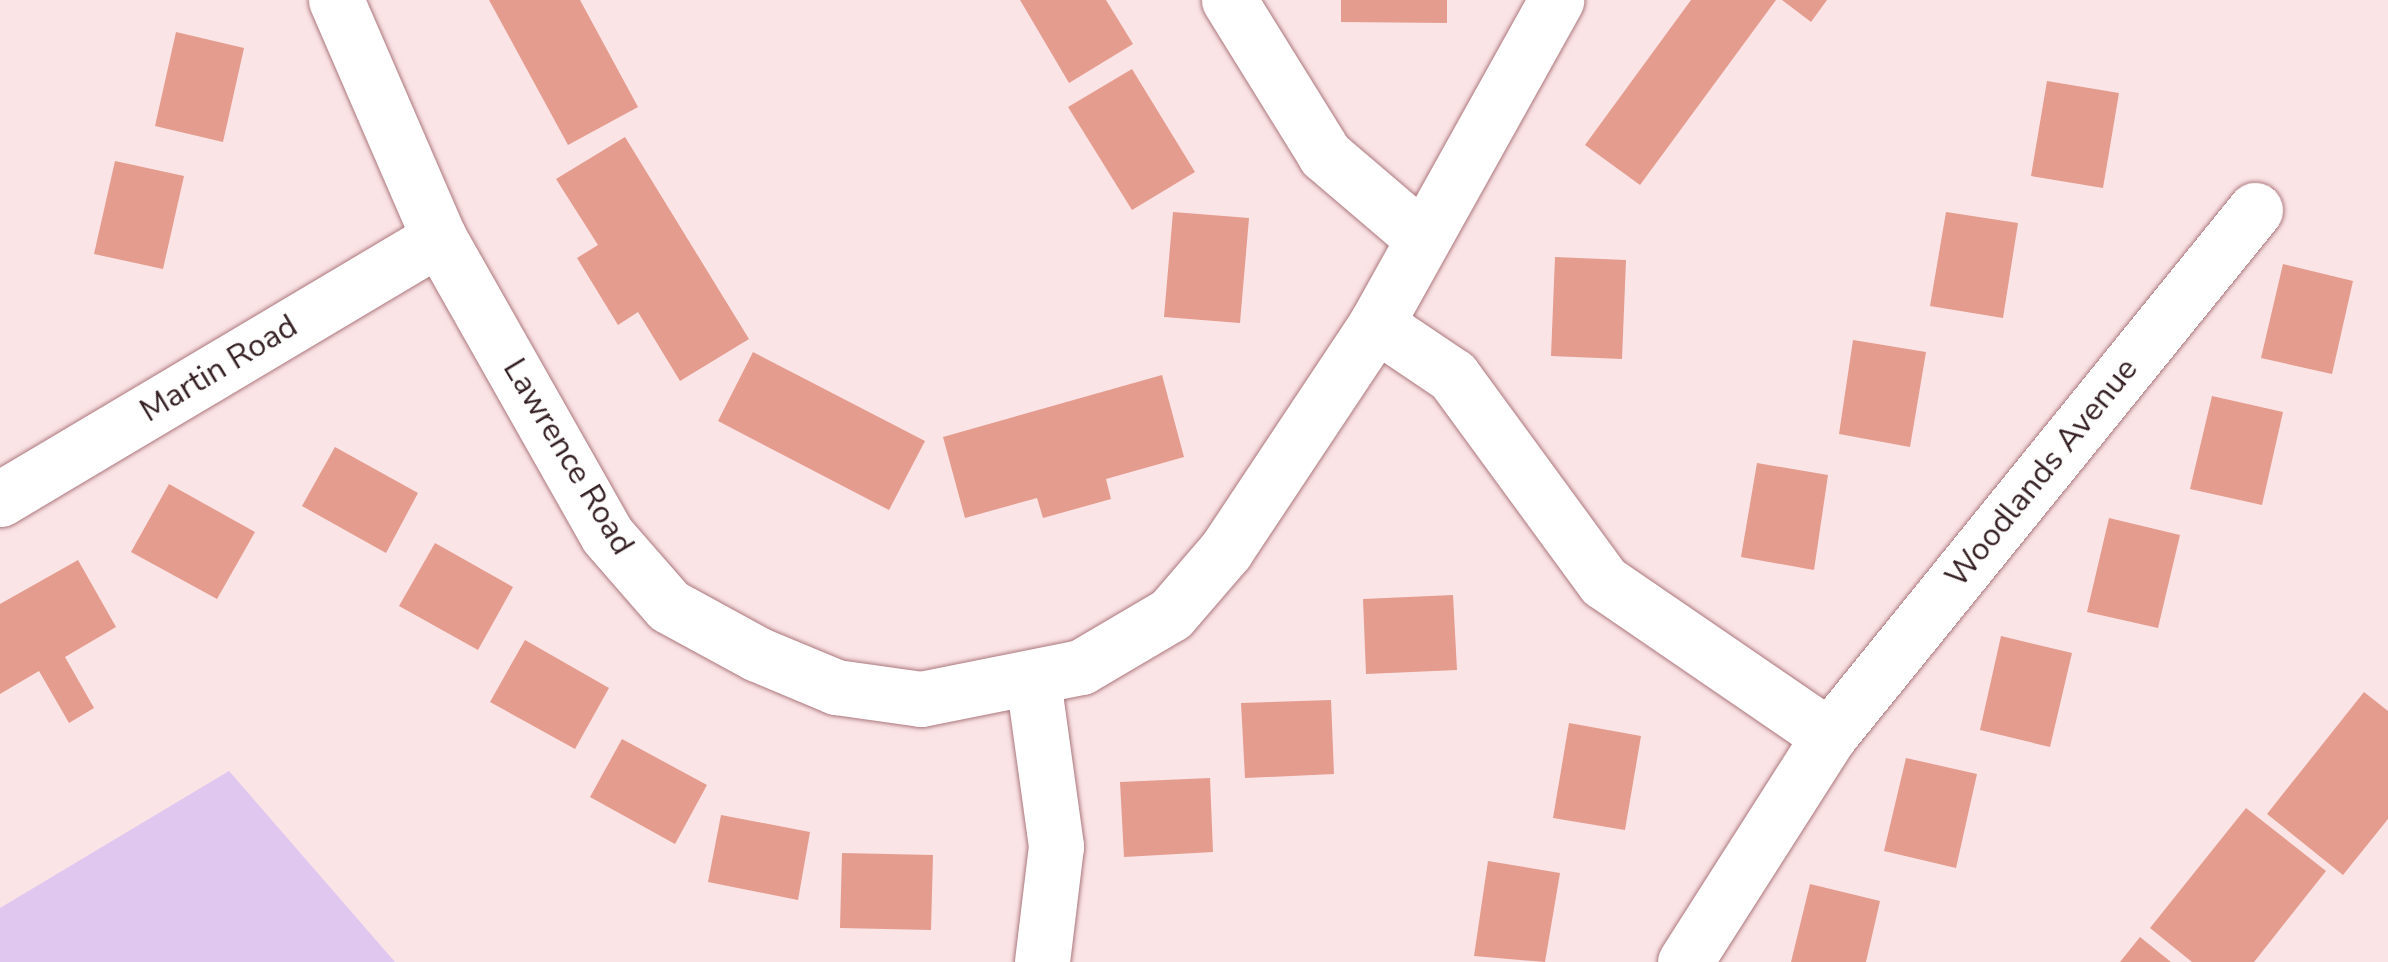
<!DOCTYPE html>
<style>
body{margin:0}
#map{position:relative;width:2388px;height:962px;overflow:hidden;background:#fbe4e6;font-family:"Nunito Sans",sans-serif}
div>[style]{position:absolute}
.green>*{inset:0;background:#dfc7ef}
.building>*{inset:0;background:#e49c8e}
.roads{filter:drop-shadow(0 0 2px #ab777d) drop-shadow(0 0 2px #ab777d)}
.minor>*{height:55px;margin:-27.5px;padding:0 27.5px;transform-origin:27.5px;border-radius:27.5px;background:#fff}
span{translate:-50% -50%;white-space:nowrap;text-align:center;line-height:1.15;-webkit-text-stroke:8px #fff;paint-order:stroke}
.street-label{font-size:32px;color:#352023}
</style>
<div id="map">
<div class="green">
<i style="clip-path:polygon(229px 771px,395px 962px,0 962px,0 908px)"></i>
</div>
<div class="building">
<i style="clip-path:polygon(489px 0,580px 0,638px 107px,568px 145px)"></i>
<i style="clip-path:polygon(1020px 0,1106px 0,1133px 44px,1069px 83px)"></i>
<i style="clip-path:polygon(1341px 0,1447px 0,1447px 23px,1341px 22px)"></i>
<i style="clip-path:polygon(1691px 0,1776px 0,1640px 185px,1585px 145px)"></i>
<i style="clip-path:polygon(1782px 0,1827px 0,1811px 22px)"></i>
<i style="clip-path:polygon(176px 32px,244px 48px,223px 142px,155px 126px)"></i>
<i style="clip-path:polygon(1132px 69px,1195px 172px,1132px 210px,1068px 107px)"></i>
<i style="clip-path:polygon(2047px 81px,2119px 93px,2103px 188px,2031px 176px)"></i>
<i style="clip-path:polygon(625px 137px,749px 339px,680px 381px,638px 312px,618px 325px,577px 258px,598px 245px,556px 179px)"></i>
<i style="clip-path:polygon(115px 161px,184px 176px,163px 269px,94px 254px)"></i>
<i style="clip-path:polygon(1173px 212px,1249px 218px,1240px 323px,1164px 317px)"></i>
<i style="clip-path:polygon(1946px 212px,2018px 223px,2003px 318px,1930px 306px)"></i>
<i style="clip-path:polygon(1555px 257px,1626px 260px,1622px 359px,1551px 356px)"></i>
<i style="clip-path:polygon(2283px 264px,2353px 281px,2332px 374px,2261px 358px)"></i>
<i style="clip-path:polygon(1853px 340px,1926px 352px,1910px 447px,1839px 434px)"></i>
<i style="clip-path:polygon(753px 352px,925px 441px,889px 510px,718px 421px)"></i>
<i style="clip-path:polygon(1162px 375px,1184px 457px,1106px 479px,1111px 499px,1043px 518px,1037px 498px,965px 518px,943px 437px)"></i>
<i style="clip-path:polygon(2212px 396px,2283px 412px,2262px 505px,2190px 489px)"></i>
<i style="clip-path:polygon(335px 447px,418px 493px,386px 553px,302px 506px)"></i>
<i style="clip-path:polygon(1757px 463px,1828px 475px,1814px 570px,1741px 557px)"></i>
<i style="clip-path:polygon(169px 484px,255px 532px,217px 599px,131px 552px)"></i>
<i style="clip-path:polygon(2109px 518px,2180px 535px,2158px 628px,2087px 612px)"></i>
<i style="clip-path:polygon(435px 543px,513px 587px,478px 650px,399px 606px)"></i>
<i style="clip-path:polygon(78px 560px,116px 627px,65px 657px,94px 708px,69px 723px,39px 671px,0 694px,0 604px)"></i>
<i style="clip-path:polygon(1453px 595px,1457px 670px,1366px 674px,1363px 599px)"></i>
<i style="clip-path:polygon(2001px 636px,2072px 653px,2050px 747px,1980px 730px)"></i>
<i style="clip-path:polygon(525px 640px,609px 688px,575px 749px,490px 702px)"></i>
<i style="clip-path:polygon(2364px 692px,2388px 711px,2388px 819px,2343px 875px,2267px 814px)"></i>
<i style="clip-path:polygon(1331px 700px,1334px 774px,1245px 778px,1241px 703px)"></i>
<i style="clip-path:polygon(1569px 723px,1641px 736px,1625px 830px,1553px 818px)"></i>
<i style="clip-path:polygon(622px 739px,707px 785px,675px 844px,590px 797px)"></i>
<i style="clip-path:polygon(1906px 758px,1977px 774px,1956px 868px,1884px 851px)"></i>
<i style="clip-path:polygon(1210px 778px,1213px 852px,1124px 857px,1120px 782px)"></i>
<i style="clip-path:polygon(2246px 808px,2326px 871px,2254px 962px,2192px 962px,2150px 928px)"></i>
<i style="clip-path:polygon(721px 815px,810px 832px,798px 900px,708px 882px)"></i>
<i style="clip-path:polygon(842px 853px,933px 855px,931px 930px,840px 928px)"></i>
<i style="clip-path:polygon(1488px 861px,1560px 873px,1545px 962px,1474px 956px)"></i>
<i style="clip-path:polygon(1810px 884px,1880px 901px,1866px 962px,1791px 962px)"></i>
<i style="clip-path:polygon(2140px 937px,2171px 962px,2120px 962px)"></i>
</div>
<div class="roads">
<div class="minor">
<i style="left:336px;top:0;width:259px;rotate:66.6deg"></i>
<i style="left:439px;top:238px;width:341px;rotate:60.5deg"></i>
<i style="left:607px;top:535px;width:94px;rotate:48.9deg"></i>
<i style="left:669px;top:606px;width:100px;rotate:28.6deg"></i>
<i style="left:757px;top:654px;width:86px;rotate:22.7deg"></i>
<i style="left:836px;top:687px;width:86px;rotate:8deg"></i>
<i style="left:921px;top:699px;width:163px;rotate:-11.3deg"></i>
<i style="left:1081px;top:667px;width:104px;rotate:-30.5deg"></i>
<i style="left:1171px;top:614px;width:84px;rotate:-49.3deg"></i>
<i style="left:1226px;top:550px;width:271px;rotate:-56.4deg"></i>
<i style="left:1376px;top:324px;width:371px;rotate:-60.9deg"></i>
<i style="left:1229px;top:0;width:182px;rotate:58.2deg"></i>
<i style="left:1325px;top:155px;width:126px;rotate:40.5deg"></i>
<i style="left:1376px;top:324px;width:93px;rotate:34deg"></i>
<i style="left:1453px;top:376px;width:255px;rotate:53.8deg"></i>
<i style="left:1604px;top:582px;width:273px;rotate:34.4deg"></i>
<i style="left:0;top:499px;width:511px;rotate:-30.73deg"></i>
<i style="left:1033px;top:680px;width:168px;rotate:82.1deg"></i>
<i style="left:1056px;top:846px;width:117px;rotate:96.9deg"></i>
<i style="left:1685px;top:962px;width:268px;rotate:-57.5deg"></i>
<i style="left:1829px;top:736px;width:677px;rotate:-51deg"></i>
</div>
</div>
<div class="street-label">
<span style="left:219px;top:369px;rotate:-31deg">Martin Road</span>
<span style="left:568px;top:457px;rotate:59deg">Lawrence Road</span>
<span style="left:2042px;top:473px;rotate:-51deg">Woodlands Avenue</span>
</div>
</div>
